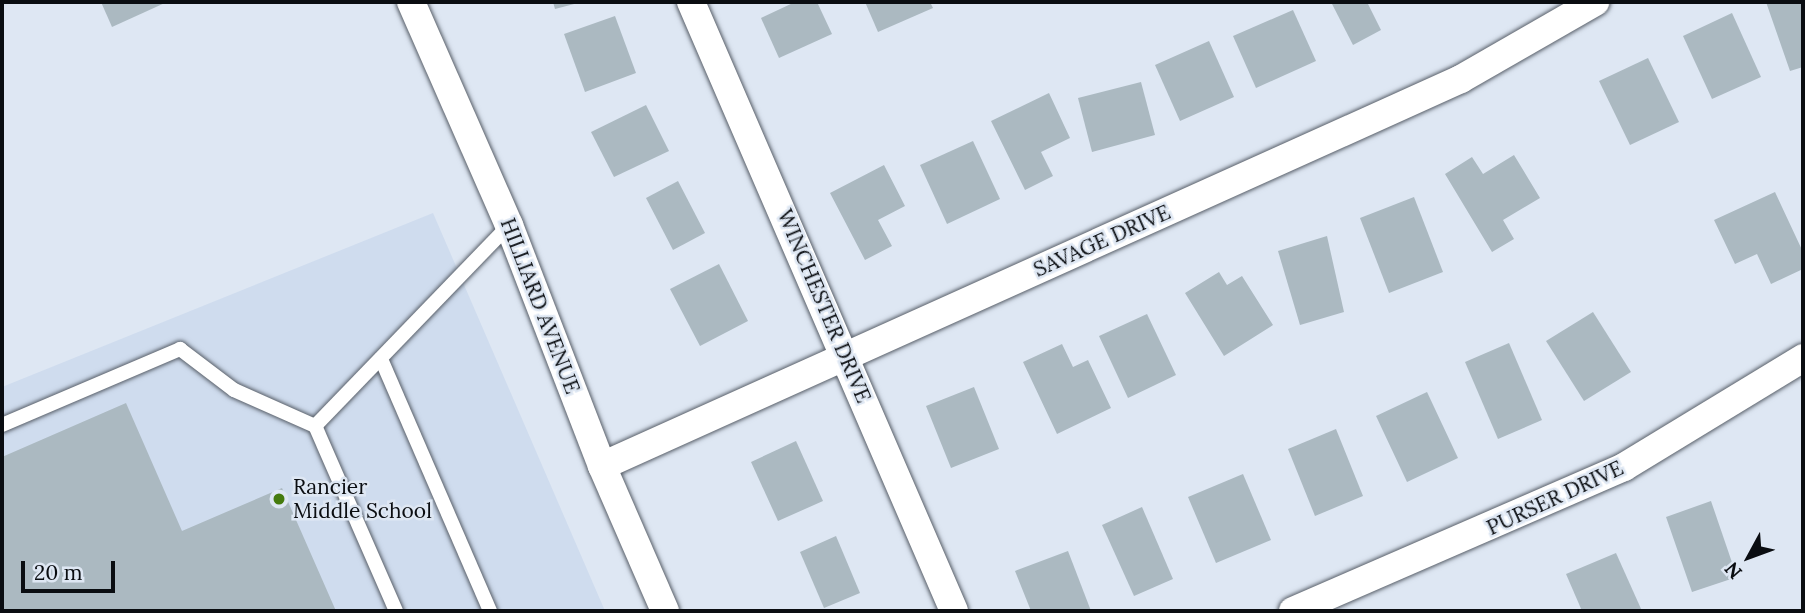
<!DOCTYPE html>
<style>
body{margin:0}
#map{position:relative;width:1805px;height:613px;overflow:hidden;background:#dee7f3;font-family:Lora,serif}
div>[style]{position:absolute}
.built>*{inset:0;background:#cfdcee}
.building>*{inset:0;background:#abb9c1}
.roads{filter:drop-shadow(0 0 2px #585f69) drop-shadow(0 0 2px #585f69)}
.service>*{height:14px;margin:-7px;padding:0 7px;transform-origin:7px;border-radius:7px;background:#fff}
.minor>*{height:28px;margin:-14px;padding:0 14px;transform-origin:14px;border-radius:14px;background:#fff}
.dots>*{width:19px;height:19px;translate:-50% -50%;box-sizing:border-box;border:4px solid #dee7f3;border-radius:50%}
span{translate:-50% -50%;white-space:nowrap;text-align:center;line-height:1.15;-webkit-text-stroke:5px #dee7f3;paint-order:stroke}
.street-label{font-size:21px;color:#0a0d11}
.poi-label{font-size:21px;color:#0a0d11}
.left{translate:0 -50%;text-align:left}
.frame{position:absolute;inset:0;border:4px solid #0a0d11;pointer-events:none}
.north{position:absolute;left:1714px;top:522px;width:70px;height:70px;-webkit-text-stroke:5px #dee7f3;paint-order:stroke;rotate:229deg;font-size:19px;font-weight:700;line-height:28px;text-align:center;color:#0a0d11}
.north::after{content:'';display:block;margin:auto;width:24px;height:32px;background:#0a0d11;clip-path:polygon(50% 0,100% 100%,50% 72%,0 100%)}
.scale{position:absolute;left:21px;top:561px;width:94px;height:32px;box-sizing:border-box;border:4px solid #0a0d11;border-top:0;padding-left:9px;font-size:21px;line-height:24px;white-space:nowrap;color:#0a0d11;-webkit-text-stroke:5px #dee7f3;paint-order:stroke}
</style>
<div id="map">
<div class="built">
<i style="clip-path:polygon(433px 213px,605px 611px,2px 611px,2px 387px)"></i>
</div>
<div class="building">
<i style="clip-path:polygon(101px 2px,167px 2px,112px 27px)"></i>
<i style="clip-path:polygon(553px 2px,578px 2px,578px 3px,555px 9px)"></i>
<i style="clip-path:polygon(795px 2px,817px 2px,832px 34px,779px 58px,761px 18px)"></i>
<i style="clip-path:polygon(865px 2px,930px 2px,933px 8px,878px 32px)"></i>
<i style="clip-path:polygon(1331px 2px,1367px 2px,1381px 30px,1353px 45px)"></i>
<i style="clip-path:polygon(1766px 2px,1803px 2px,1803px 67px,1790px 71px)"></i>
<i style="clip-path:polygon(1293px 10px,1316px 61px,1256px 88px,1233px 36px)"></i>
<i style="clip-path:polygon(1732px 13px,1761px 77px,1712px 99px,1683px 36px)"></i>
<i style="clip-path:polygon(615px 16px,636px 73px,585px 92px,564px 34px)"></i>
<i style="clip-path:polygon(1209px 41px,1234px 97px,1180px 121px,1155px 65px)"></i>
<i style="clip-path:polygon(1648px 58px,1679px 122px,1630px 145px,1599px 81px)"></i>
<i style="clip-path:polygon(1141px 82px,1155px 135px,1092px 152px,1078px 98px)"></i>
<i style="clip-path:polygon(1049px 93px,1070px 138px,1041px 152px,1053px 176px,1025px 190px,991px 121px)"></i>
<i style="clip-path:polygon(646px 105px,669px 151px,614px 177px,591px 132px)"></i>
<i style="clip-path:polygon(973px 141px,1000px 199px,947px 224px,920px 165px)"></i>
<i style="clip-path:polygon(1514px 155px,1540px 198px,1503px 220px,1514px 239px,1492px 252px,1445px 174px,1472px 157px,1483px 174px)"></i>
<i style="clip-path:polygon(884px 165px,905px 206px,878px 220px,892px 246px,865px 260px,830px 193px)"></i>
<i style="clip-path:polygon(678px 181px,705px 233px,673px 250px,646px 198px)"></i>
<i style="clip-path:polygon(1775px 192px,1803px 252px,1803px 269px,1771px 284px,1757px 254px,1735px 264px,1714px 220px)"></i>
<i style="clip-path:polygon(1414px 197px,1443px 272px,1389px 293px,1360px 218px)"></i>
<i style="clip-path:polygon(1327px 236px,1344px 312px,1300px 325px,1278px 251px)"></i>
<i style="clip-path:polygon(719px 264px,748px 321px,700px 346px,670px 289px)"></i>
<i style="clip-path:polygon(1219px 272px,1227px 285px,1242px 276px,1273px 325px,1224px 356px,1185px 293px)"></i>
<i style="clip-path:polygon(1593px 312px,1631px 372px,1584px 401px,1546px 341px)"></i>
<i style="clip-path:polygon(1147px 314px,1176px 375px,1128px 398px,1099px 336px)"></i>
<i style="clip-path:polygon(1509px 343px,1542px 420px,1498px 439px,1465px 362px)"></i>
<i style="clip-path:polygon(1062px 344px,1073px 367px,1088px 360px,1111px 408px,1057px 434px,1023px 362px)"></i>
<i style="clip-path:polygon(974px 387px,999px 449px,951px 468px,926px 406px)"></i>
<i style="clip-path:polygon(1427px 392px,1458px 458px,1407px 482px,1376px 416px)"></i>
<i style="clip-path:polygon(126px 403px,182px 531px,282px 488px,336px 611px,2px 611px,2px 457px)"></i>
<i style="clip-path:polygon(1336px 429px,1363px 496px,1315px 516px,1288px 449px)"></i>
<i style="clip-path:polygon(796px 441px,823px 501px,778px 521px,751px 462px)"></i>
<i style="clip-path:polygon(1243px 474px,1271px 540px,1216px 563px,1188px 497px)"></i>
<i style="clip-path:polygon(1711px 501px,1737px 577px,1692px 592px,1666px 517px)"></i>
<i style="clip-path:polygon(1142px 507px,1173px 579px,1134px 596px,1102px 525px)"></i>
<i style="clip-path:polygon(836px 536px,860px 593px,824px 608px,800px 552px)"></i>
<i style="clip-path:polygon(1068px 551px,1091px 611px,1031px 611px,1015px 571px)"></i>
<i style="clip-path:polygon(1616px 553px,1642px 611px,1582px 611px,1566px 574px)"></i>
</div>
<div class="roads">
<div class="service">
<i style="left:381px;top:359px;width:275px;rotate:66.6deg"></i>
<i style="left:2px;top:425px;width:194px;rotate:-23.1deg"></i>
<i style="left:180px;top:349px;width:68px;rotate:37.2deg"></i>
<i style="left:234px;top:390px;width:89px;rotate:24deg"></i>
<i style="left:396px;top:611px;width:202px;rotate:-113.6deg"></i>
<i style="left:315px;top:426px;width:279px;rotate:-46deg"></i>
</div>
<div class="minor">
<i style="left:411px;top:2px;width:244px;rotate:66.3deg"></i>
<i style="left:509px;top:225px;width:258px;rotate:68.9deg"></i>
<i style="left:602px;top:466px;width:158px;rotate:66.5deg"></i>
<i style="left:691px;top:2px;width:663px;rotate:66.64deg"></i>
<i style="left:602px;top:466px;width:942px;rotate:-24.25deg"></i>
<i style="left:1461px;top:79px;width:155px;rotate:-29.9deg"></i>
<i style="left:1293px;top:611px;width:361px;rotate:-23.5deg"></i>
<i style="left:1624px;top:467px;width:210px;rotate:-31.3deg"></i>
</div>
</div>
<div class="dots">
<i style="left:279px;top:499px;background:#457b0e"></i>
</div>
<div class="street-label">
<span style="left:1102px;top:241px;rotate:-24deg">SAVAGE DRIVE</span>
<span style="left:540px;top:306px;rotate:69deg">HILLIARD AVENUE</span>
<span style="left:824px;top:306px;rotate:67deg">WINCHESTER DRIVE</span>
<span style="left:1555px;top:498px;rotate:-25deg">PURSER DRIVE</span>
</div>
<div class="poi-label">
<span class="left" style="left:293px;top:499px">Rancier<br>Middle School</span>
</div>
<div class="frame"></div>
<div class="north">N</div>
<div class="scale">20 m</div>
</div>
